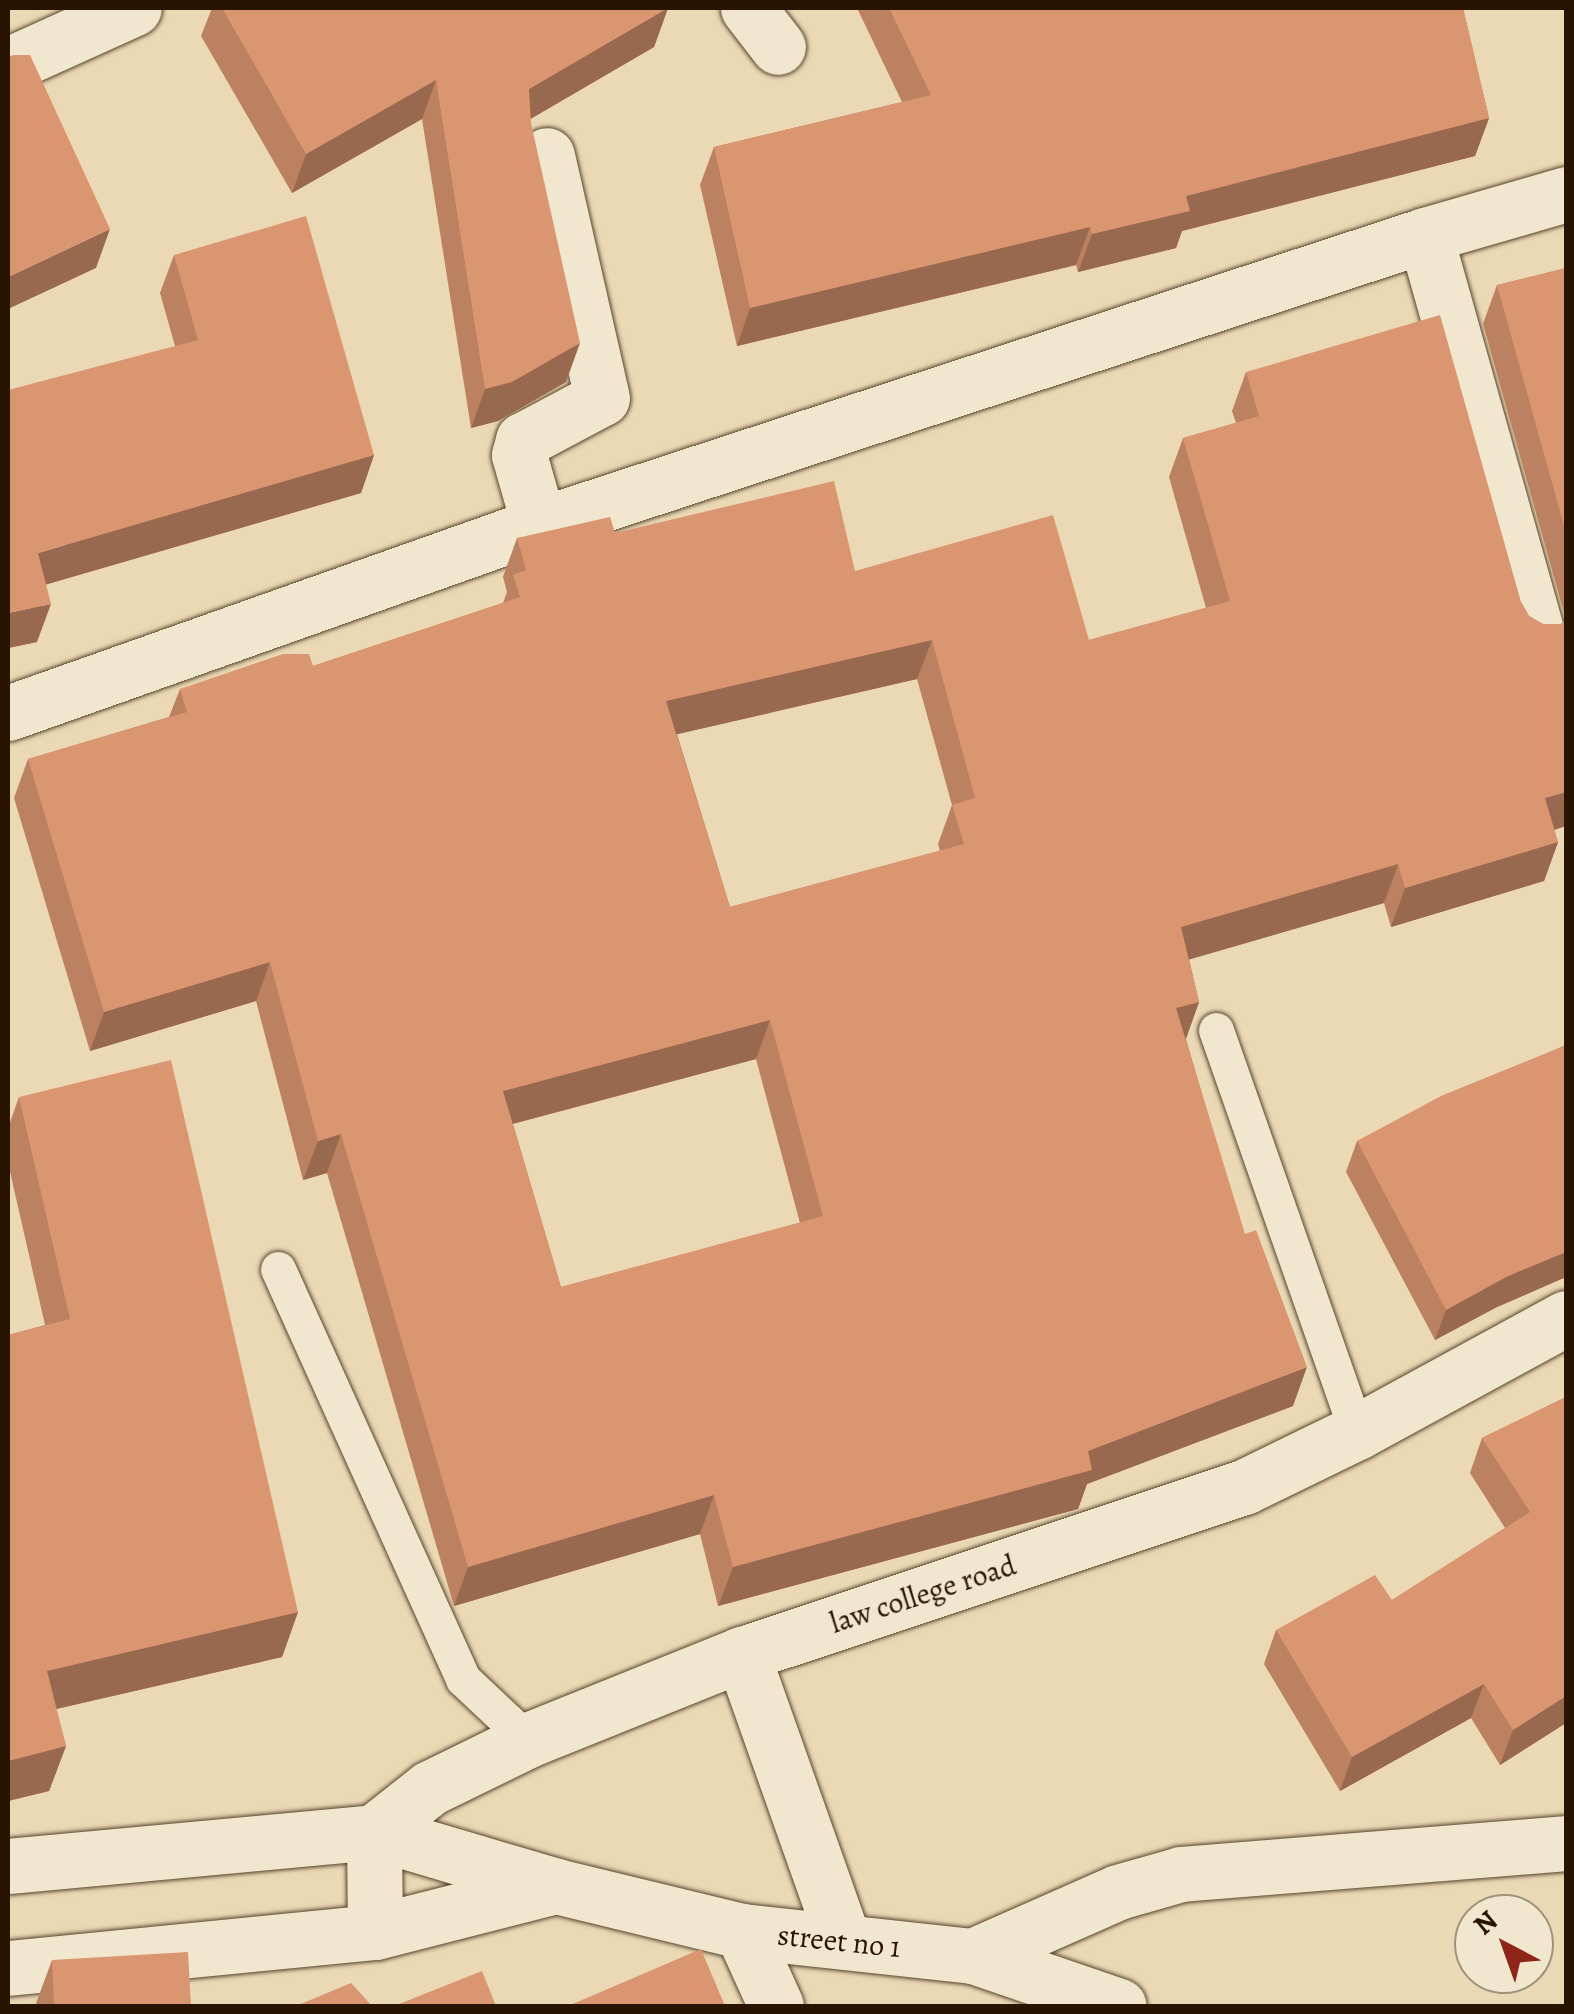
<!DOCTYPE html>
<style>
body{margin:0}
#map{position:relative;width:1574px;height:2014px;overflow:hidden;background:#ead9b4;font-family:Alegreya,serif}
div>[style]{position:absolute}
.roads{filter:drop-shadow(0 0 2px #59442e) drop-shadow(0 0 2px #59442e)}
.service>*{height:35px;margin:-17.5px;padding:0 17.5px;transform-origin:17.5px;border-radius:17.5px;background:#f1e6ce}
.minor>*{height:55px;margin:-27.5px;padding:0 27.5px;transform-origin:27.5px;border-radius:27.5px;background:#f1e6ce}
.tertiary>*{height:55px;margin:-27.5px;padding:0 27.5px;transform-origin:27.5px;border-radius:27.5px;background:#f1e6ce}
.secondary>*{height:55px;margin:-27.5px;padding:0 27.5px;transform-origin:27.5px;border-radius:27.5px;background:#f1e6ce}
.wall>*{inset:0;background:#bb8161}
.shaded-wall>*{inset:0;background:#99694f}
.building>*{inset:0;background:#da9671}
span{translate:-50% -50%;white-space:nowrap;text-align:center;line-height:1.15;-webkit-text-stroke:10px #f1e6ce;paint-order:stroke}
.street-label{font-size:30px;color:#291301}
.frame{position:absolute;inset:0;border:10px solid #291301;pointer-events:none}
.north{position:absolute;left:1454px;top:1894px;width:100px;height:100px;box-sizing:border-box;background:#f1e6ce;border:2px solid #a1927c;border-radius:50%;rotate:319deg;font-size:28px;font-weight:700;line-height:40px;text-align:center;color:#291301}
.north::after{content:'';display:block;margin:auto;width:35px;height:45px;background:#8f2418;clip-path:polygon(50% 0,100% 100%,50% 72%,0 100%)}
</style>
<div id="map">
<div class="roads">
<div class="service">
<i style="left:1216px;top:1030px;width:426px;rotate:70.7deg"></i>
<i style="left:278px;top:1269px;width:450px;rotate:65.7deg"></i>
<i style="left:463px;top:1679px;width:89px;rotate:43.2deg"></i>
</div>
<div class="minor">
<i style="left:748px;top:8px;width:49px;rotate:52.4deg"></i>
<i style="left:8px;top:65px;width:138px;rotate:-24.3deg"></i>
<i style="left:1425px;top:235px;width:413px;rotate:74.3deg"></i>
<i style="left:539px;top:525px;width:73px;rotate:-105.9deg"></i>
<i style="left:519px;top:455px;width:16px;rotate:-75deg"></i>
<i style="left:523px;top:440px;width:89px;rotate:-28deg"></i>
<i style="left:602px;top:398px;width:249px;rotate:-102.8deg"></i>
<i style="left:8px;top:713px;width:563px;rotate:-19.5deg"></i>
<i style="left:539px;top:525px;width:932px;rotate:-18.12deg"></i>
<i style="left:1425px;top:235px;width:147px;rotate:-16.2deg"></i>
<i style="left:973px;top:1956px;width:158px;rotate:-23.8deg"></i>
<i style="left:1118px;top:1892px;width:66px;rotate:-15.9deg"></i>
<i style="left:1181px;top:1874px;width:386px;rotate:-4.6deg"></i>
</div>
<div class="tertiary">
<i style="left:742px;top:1931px;width:82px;rotate:65.6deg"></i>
<i style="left:375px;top:1932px;width:100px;rotate:-90.6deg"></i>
<i style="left:374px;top:1832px;width:71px;rotate:-38.2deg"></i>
<i style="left:430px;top:1788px;width:109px;rotate:-26.1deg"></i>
<i style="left:528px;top:1740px;width:231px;rotate:-21.9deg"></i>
<i style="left:742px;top:1654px;width:529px;rotate:-18.4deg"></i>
<i style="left:1244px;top:1487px;width:126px;rotate:-26deg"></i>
<i style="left:1357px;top:1432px;width:238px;rotate:-28.6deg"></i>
</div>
<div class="secondary">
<i style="left:742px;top:1654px;width:302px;rotate:70.5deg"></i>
<i style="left:8px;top:1866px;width:368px;rotate:-5.3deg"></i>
<i style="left:374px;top:1832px;width:190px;rotate:16.5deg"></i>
<i style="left:556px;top:1886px;width:191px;rotate:13.6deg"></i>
<i style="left:742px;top:1931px;width:232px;rotate:6.2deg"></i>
<i style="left:973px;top:1956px;width:154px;rotate:18.9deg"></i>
<i style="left:8px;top:1968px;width:369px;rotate:-5.6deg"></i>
<i style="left:375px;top:1932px;width:187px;rotate:-14.3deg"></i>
</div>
</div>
<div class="wall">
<i style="clip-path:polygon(212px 8px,668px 8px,654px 47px,530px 119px,566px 382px,498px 421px,471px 428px,422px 119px,292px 193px,201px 36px)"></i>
<i style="clip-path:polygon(857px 8px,1463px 8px,1489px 118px,1475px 156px,1182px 231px,1176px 248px,1078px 272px,1076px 265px,737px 346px,700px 185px,714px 147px,902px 102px)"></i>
<i style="clip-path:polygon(174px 255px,374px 455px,361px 493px,46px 584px,37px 642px,8px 648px,175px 346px,160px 293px)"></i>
<i style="clip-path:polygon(evenodd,1566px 268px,1566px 826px,1554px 830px,1558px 842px,1544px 881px,1391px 927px,1384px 903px,1189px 959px,1199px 1002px,1186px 1039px,1293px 1406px,1087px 1484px,1078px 1509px,718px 1606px,700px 1534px,454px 1606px,327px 1173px,303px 1180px,256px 1001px,90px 1051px,14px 798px,28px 759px,169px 717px,180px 689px,313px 666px,503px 603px,507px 592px,503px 577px,517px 538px,615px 533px,855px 571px,1089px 640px,1206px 608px,1169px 477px,1183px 438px,1236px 423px,1232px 411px,1246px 372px,1521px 602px,1529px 616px,1543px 624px,1561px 624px,1566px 620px,1483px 324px,1497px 285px,1566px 268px,917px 679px,952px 805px,938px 844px,940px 851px,730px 907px,677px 734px,917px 679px,1566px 268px,756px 1059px,800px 1223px,561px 1287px,513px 1124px,756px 1059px)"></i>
<i style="clip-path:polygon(1566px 1045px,1566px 1277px,1497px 1307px,1435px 1340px,1346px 1172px,1357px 1141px)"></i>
<i style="clip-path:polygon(19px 1097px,298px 1612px,282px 1657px,56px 1709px,66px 1746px,49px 1791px,8px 1801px,8px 1335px,45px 1325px,8px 1163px,8px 1128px)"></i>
<i style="clip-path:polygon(1566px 1397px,1566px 1723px,1500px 1765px,1471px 1718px,1340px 1791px,1264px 1664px,1276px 1630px,1392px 1600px,1505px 1528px,1470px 1473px,1482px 1438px)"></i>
<i style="clip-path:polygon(52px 1960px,191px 2006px,35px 2006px)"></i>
</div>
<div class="shaded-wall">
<i style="clip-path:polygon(668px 8px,654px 47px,515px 128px,529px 89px)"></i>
<i style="clip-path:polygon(436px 80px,422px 119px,292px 193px,306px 154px)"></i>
<i style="clip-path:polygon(1489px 118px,1475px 156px,1182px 231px,1176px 248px,1078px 272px,1092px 234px,1186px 196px)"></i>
<i style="clip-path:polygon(1090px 227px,1076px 265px,737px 346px,750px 308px)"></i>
<i style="clip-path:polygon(110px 229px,96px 268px,8px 309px,8px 277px)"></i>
<i style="clip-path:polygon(580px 343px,566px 382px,498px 421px,471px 428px,485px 389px)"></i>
<i style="clip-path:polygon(374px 455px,361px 493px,24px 591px,38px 553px)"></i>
<i style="clip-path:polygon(51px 604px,37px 642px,8px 648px,8px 613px)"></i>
<i style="clip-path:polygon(932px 640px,917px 679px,652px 740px,666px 701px)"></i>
<i style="clip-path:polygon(1566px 792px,1566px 826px,1531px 837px,1545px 798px)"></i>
<i style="clip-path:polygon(1558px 842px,1544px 881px,1391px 927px,1405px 888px)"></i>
<i style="clip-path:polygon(1398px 864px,1384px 903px,1167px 966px,1181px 927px)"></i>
<i style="clip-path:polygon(270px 962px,256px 1001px,90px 1051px,104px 1012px)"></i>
<i style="clip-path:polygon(1199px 1002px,1185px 1041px,1176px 1008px)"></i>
<i style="clip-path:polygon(770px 1020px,756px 1059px,489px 1130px,503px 1091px)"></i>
<i style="clip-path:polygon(341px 1134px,327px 1173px,303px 1180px,318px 1141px)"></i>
<i style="clip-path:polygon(1566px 1252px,1566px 1277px,1497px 1307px,1435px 1340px,1446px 1310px,1508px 1276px)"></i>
<i style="clip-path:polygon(1307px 1367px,1293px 1406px,1087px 1484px,1078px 1509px,718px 1606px,733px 1567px,1088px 1451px)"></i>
<i style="clip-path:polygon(714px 1495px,700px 1534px,454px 1606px,468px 1567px)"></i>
<i style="clip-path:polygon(298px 1612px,282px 1657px,30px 1715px,47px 1671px)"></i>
<i style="clip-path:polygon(1484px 1684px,1471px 1718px,1340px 1791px,1352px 1757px)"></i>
<i style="clip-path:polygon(1566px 1696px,1566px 1723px,1500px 1765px,1513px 1730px)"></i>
<i style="clip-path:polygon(66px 1746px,49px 1791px,8px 1801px,8px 1761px)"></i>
</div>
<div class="building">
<i style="clip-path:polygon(222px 8px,668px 8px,529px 89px,531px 123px,580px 343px,512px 382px,485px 389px,436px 80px,306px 154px)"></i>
<i style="clip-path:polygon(889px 8px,1463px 8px,1489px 118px,1186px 196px,1190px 211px,1092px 234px,1090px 227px,750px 308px,714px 147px,931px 95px)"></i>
<i style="clip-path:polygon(13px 55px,30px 55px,110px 229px,8px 277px,8px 57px)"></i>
<i style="clip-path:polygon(306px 216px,374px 455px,38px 553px,51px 604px,8px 613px,8px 390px,198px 340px,174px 255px)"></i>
<i style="clip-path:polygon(1566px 268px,1566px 533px,1497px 285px)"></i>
<i style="clip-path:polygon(evenodd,1440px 315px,1521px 602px,1529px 616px,1543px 624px,1561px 624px,1566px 620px,1566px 792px,1545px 798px,1558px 842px,1405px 888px,1398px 864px,1181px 927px,1199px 1002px,1176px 1008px,1245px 1234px,1256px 1230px,1307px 1367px,1088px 1451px,1092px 1470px,733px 1567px,714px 1495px,468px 1567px,341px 1134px,318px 1141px,270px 962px,104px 1012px,28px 759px,187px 712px,180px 689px,283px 654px,309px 654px,313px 666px,520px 597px,513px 575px,526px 570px,517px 538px,610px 517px,615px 533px,834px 481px,855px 571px,1053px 515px,1089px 640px,1230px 601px,1183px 438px,1259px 416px,1246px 372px,1440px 315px,932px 640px,975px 798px,952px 805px,964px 844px,730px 907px,666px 701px,932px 640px,1440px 315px,770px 1020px,823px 1216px,561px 1287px,503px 1091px,770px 1020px)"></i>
<i style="clip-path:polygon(1566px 1045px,1566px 1252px,1508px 1276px,1446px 1310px,1357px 1141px,1441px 1096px)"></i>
<i style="clip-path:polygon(171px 1060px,298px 1612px,47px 1671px,66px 1746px,8px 1761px,8px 1335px,70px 1319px,19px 1097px)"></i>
<i style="clip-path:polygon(1566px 1397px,1566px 1696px,1513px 1730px,1484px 1684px,1352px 1757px,1276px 1630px,1375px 1575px,1392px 1600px,1530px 1512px,1482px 1438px)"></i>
<i style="clip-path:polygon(701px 1949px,725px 2006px,568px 2006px)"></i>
<i style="clip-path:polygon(188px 1952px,191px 2006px,54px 2006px,52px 1960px)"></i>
<i style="clip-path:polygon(482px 1971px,496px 2006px,394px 2006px)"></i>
<i style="clip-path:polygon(351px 1983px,372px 2006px,296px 2006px)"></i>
</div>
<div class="street-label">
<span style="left:923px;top:1594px;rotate:-18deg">law college road</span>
<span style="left:839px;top:1941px;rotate:6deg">street no 1</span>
</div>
<div class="frame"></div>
<div class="north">N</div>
</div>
